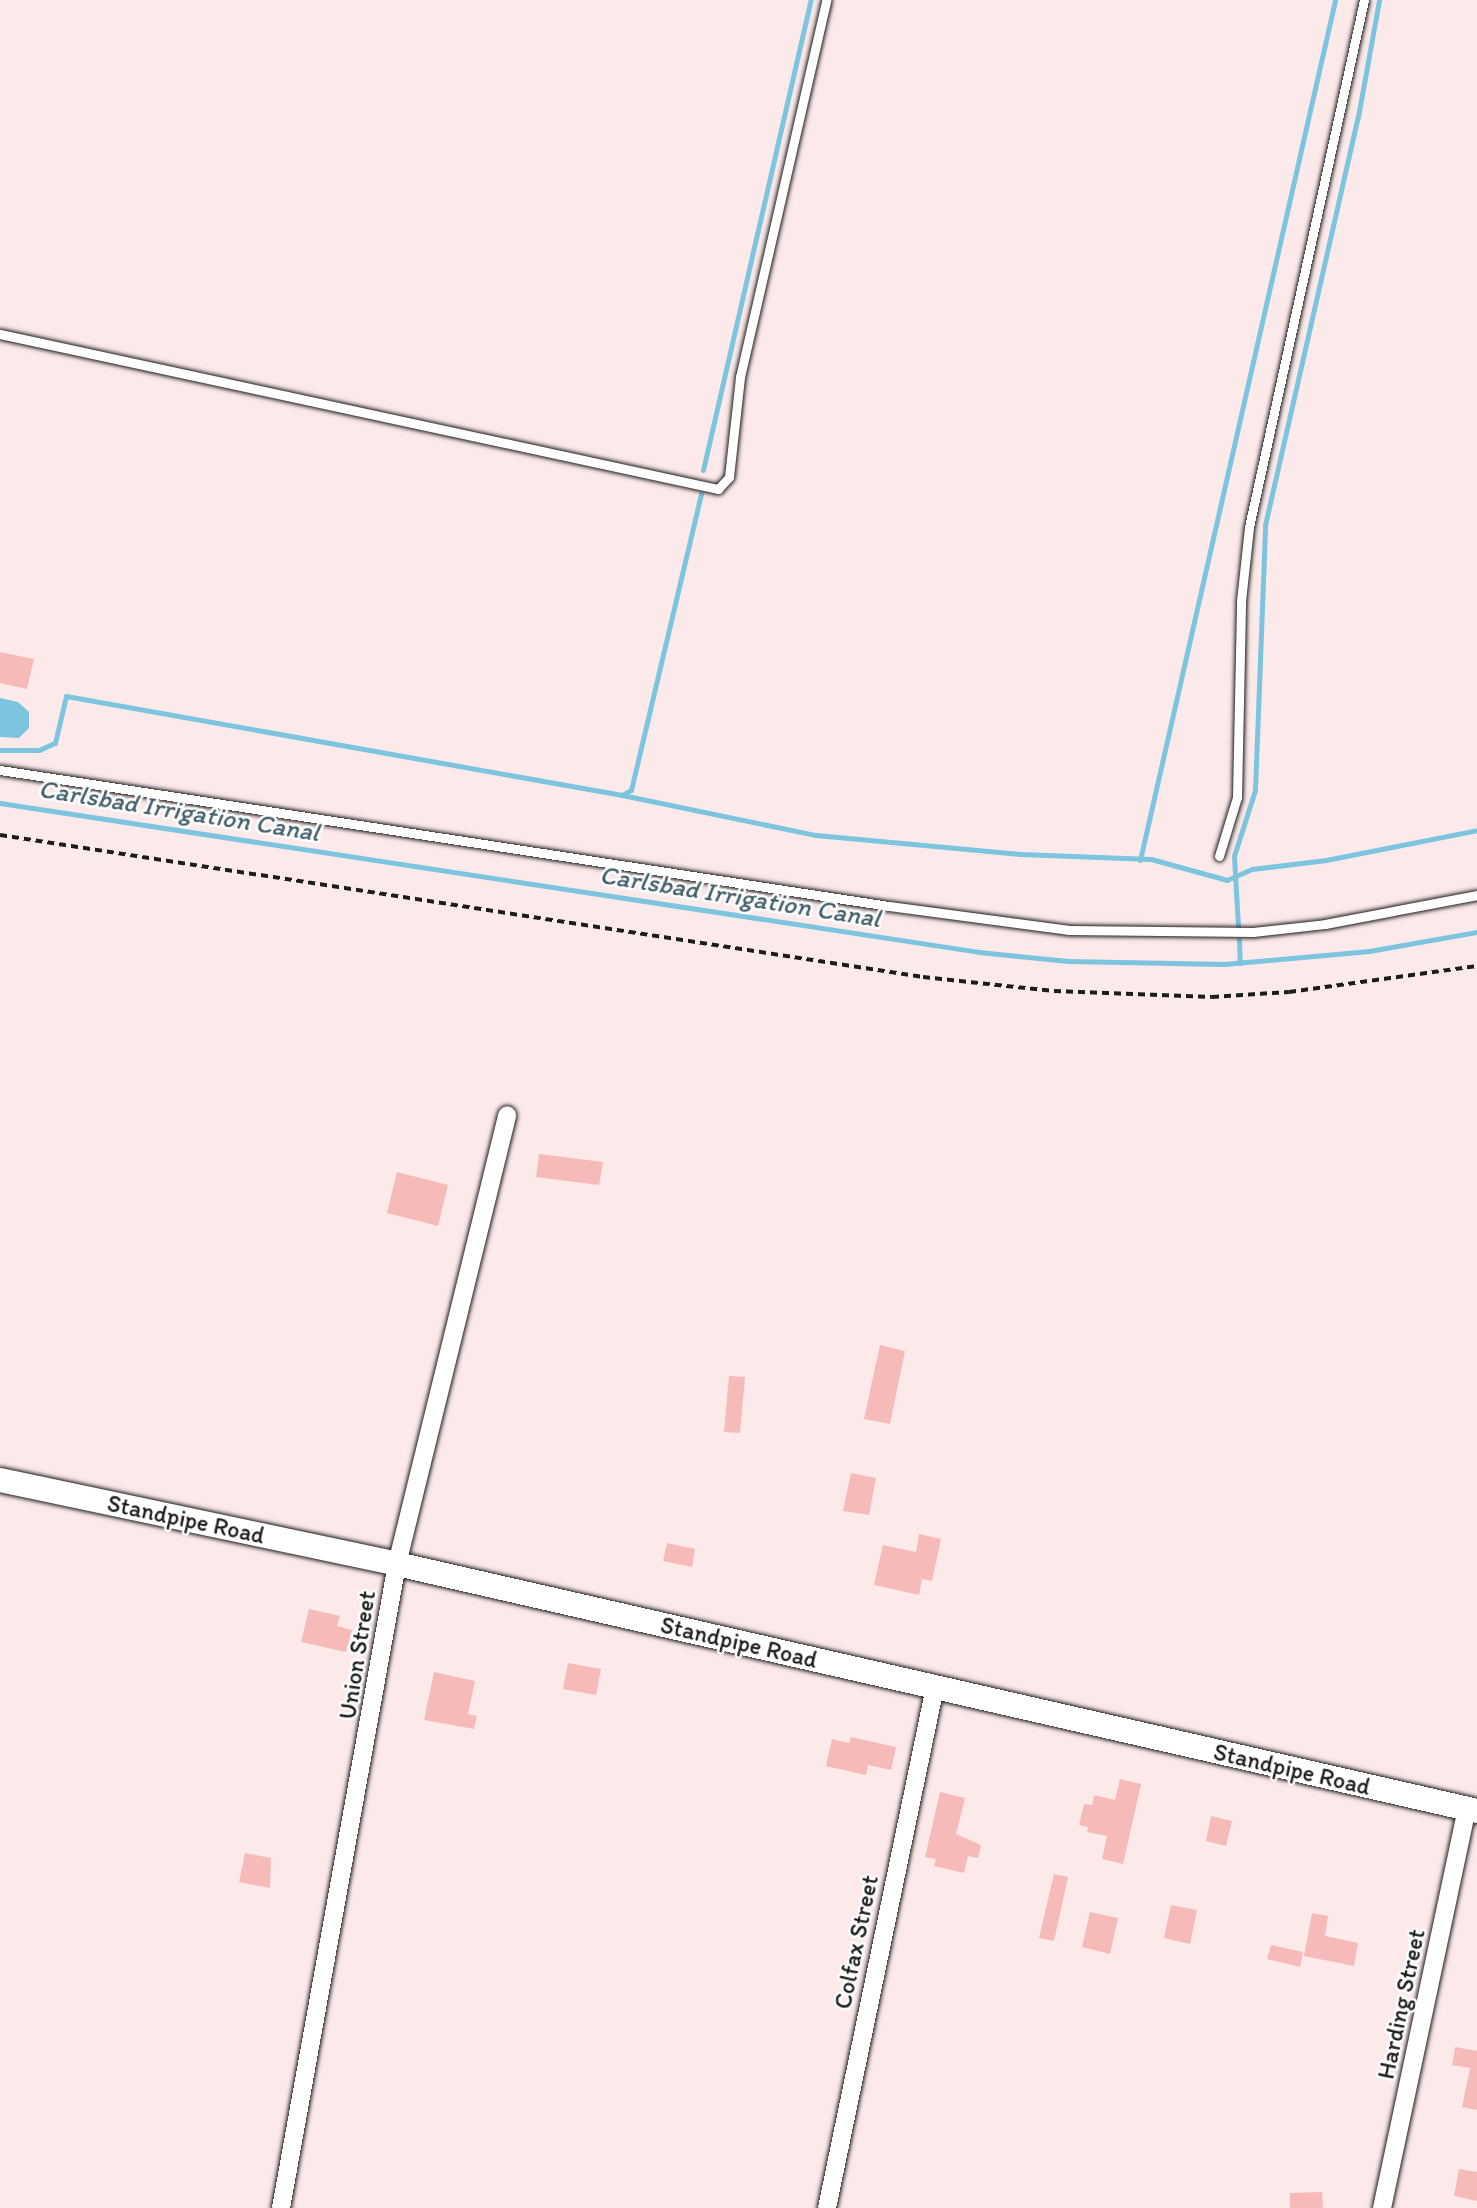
<!DOCTYPE html>
<style>
body{margin:0}
#map{position:relative;width:1477px;height:2208px;overflow:hidden;background:#fceaea;font-family:Itim,sans-serif}
div>[style]{position:absolute}
.water>*{inset:0;background:#7dc5de}
.stream>*{height:5px;margin:-2.5px;padding:0 2.5px;transform-origin:2.5px;border-radius:2.5px;background:#7dc5de}
.building>*{inset:0;background:#f6bab8}
.path>*{height:3.5px;margin-top:-1.75px;transform-origin:0;background:repeating-linear-gradient(90deg,#1c1c1c 0 7px,transparent 0 12px)}
.roads{filter:drop-shadow(0 0 2px #1c1c1c) drop-shadow(0 0 2px #1c1c1c)}
.lane>*{height:9px;margin:-4.5px;padding:0 4.5px;transform-origin:4.5px;border-radius:4.5px;background:#fff}
.street>*{height:18px;margin:-9px;padding:0 9px;transform-origin:9px;border-radius:9px;background:#fff}
.secondary>*{height:24px;margin:-12px;padding:0 12px;transform-origin:12px;border-radius:12px;background:#fff}
span{translate:-50% -50%;white-space:nowrap;text-align:center;line-height:1.15;-webkit-text-stroke:5px #fff;paint-order:stroke}
.street-label{font-size:24px;color:#1c1c1c}
.water-label{font-size:26px;color:#43606a;font-style:italic}
</style>
<div id="map">
<div class="water">
<i style="clip-path:polygon(0 698px,18px 702px,29px 712px,29px 728px,19px 738px,0 737px)"></i>
</div>
<div class="stream">
<i style="left:703px;top:470px;width:482px;rotate:-77.1deg"></i>
<i style="left:0;top:750px;width:39px"></i>
<i style="left:39px;top:750px;width:17px;rotate:-24deg"></i>
<i style="left:55px;top:743px;width:48px;rotate:-76.8deg"></i>
<i style="left:66px;top:696px;width:565px;rotate:10.1deg"></i>
<i style="left:622px;top:795px;width:10px;rotate:-29deg"></i>
<i style="left:631px;top:790px;width:304px;rotate:-76.7deg"></i>
<i style="left:622px;top:795px;width:198px;rotate:11.7deg"></i>
<i style="left:816px;top:835px;width:205px;rotate:5.3deg"></i>
<i style="left:1020px;top:854px;width:131px;rotate:2.2deg"></i>
<i style="left:1151px;top:859px;width:79px;rotate:15.4deg"></i>
<i style="left:1227px;top:880px;width:27px;rotate:-24deg"></i>
<i style="left:1252px;top:869px;width:75px;rotate:-6.9deg"></i>
<i style="left:1326px;top:860px;width:154px;rotate:-11.2deg"></i>
<i style="left:0;top:803px;width:990px;rotate:8.65deg"></i>
<i style="left:979px;top:952px;width:89px;rotate:5.8deg"></i>
<i style="left:1068px;top:961px;width:156px;rotate:1.1deg"></i>
<i style="left:1224px;top:964px;width:146px;rotate:-5.1deg"></i>
<i style="left:1369px;top:951px;width:110px;rotate:-10deg"></i>
<i style="left:1140px;top:860px;width:882px;rotate:-77.22deg"></i>
<i style="left:1238px;top:926px;width:70px;rotate:-93.3deg"></i>
<i style="left:1234px;top:856px;width:69px;rotate:-72.3deg"></i>
<i style="left:1255px;top:790px;width:265px;rotate:-87.8deg"></i>
<i style="left:1265px;top:525px;width:418px;rotate:-77.2deg"></i>
<i style="left:1358px;top:117px;width:119px;rotate:-79.8deg"></i>
<i style="left:1239px;top:940px;width:23px;rotate:88deg"></i>
</div>
<div class="building">
<i style="clip-path:polygon(0 652px,34px 659px,27px 689px,0 683px)"></i>
<i style="clip-path:polygon(539px 1154px,603px 1162px,599px 1185px,536px 1177px)"></i>
<i style="clip-path:polygon(397px 1172px,448px 1185px,438px 1226px,387px 1213px)"></i>
<i style="clip-path:polygon(880px 1345px,905px 1351px,890px 1424px,864px 1419px)"></i>
<i style="clip-path:polygon(729px 1376px,745px 1377px,740px 1433px,724px 1432px)"></i>
<i style="clip-path:polygon(851px 1473px,876px 1478px,869px 1515px,843px 1511px)"></i>
<i style="clip-path:polygon(919px 1534px,941px 1539px,932px 1581px,922px 1579px,919px 1595px,874px 1585px,883px 1545px,916px 1552px)"></i>
<i style="clip-path:polygon(667px 1543px,695px 1549px,692px 1567px,663px 1561px)"></i>
<i style="clip-path:polygon(309px 1609px,340px 1616px,337px 1626px,352px 1630px,346px 1652px,301px 1642px)"></i>
<i style="clip-path:polygon(568px 1663px,601px 1669px,596px 1695px,563px 1689px)"></i>
<i style="clip-path:polygon(434px 1672px,475px 1681px,468px 1714px,477px 1716px,474px 1729px,424px 1720px)"></i>
<i style="clip-path:polygon(851px 1737px,896px 1747px,891px 1770px,868px 1765px,866px 1775px,826px 1766px,832px 1739px,849px 1743px)"></i>
<i style="clip-path:polygon(1120px 1779px,1141px 1784px,1123px 1864px,1102px 1859px,1107px 1836px,1087px 1832px,1088px 1827px,1079px 1825px,1084px 1804px,1092px 1805px,1094px 1795px,1115px 1800px)"></i>
<i style="clip-path:polygon(940px 1792px,965px 1798px,956px 1834px,981px 1845px,978px 1858px,968px 1856px,964px 1873px,934px 1866px,936px 1859px,925px 1857px)"></i>
<i style="clip-path:polygon(1211px 1816px,1232px 1821px,1226px 1846px,1206px 1841px)"></i>
<i style="clip-path:polygon(245px 1853px,271px 1858px,270px 1888px,239px 1882px)"></i>
<i style="clip-path:polygon(1054px 1874px,1068px 1877px,1054px 1941px,1039px 1938px)"></i>
<i style="clip-path:polygon(1171px 1905px,1197px 1910px,1190px 1944px,1164px 1938px)"></i>
<i style="clip-path:polygon(1090px 1912px,1118px 1918px,1110px 1954px,1082px 1947px)"></i>
<i style="clip-path:polygon(1312px 1913px,1328px 1916px,1325px 1936px,1358px 1943px,1354px 1966px,1304px 1956px)"></i>
<i style="clip-path:polygon(1271px 1945px,1303px 1952px,1300px 1967px,1267px 1959px)"></i>
<i style="clip-path:polygon(1455px 2047px,1477px 2051px,1477px 2110px,1462px 2107px,1470px 2068px,1452px 2065px)"></i>
<i style="clip-path:polygon(1459px 2169px,1477px 2172px,1477px 2201px,1454px 2196px)"></i>
<i style="clip-path:polygon(1322px 2192px,1323px 2208px,1290px 2208px,1290px 2193px)"></i>
</div>
<div class="path">
<i style="left:0;top:835px;width:934px;rotate:8.75deg"></i>
<i style="left:923px;top:977px;width:132px;rotate:6.1deg"></i>
<i style="left:1054px;top:991px;width:158px;rotate:2.2deg"></i>
<i style="left:1212px;top:997px;width:77px;rotate:-3.7deg"></i>
<i style="left:1289px;top:992px;width:190px;rotate:-7.9deg"></i>
</div>
<div class="roads">
<div class="lane">
<i style="left:0;top:334px;width:735px;rotate:12.18deg"></i>
<i style="left:718px;top:489px;width:16px;rotate:-47deg"></i>
<i style="left:729px;top:477px;width:101px;rotate:-83.7deg"></i>
<i style="left:740px;top:377px;width:387px;rotate:-77.1deg"></i>
<i style="left:0;top:770px;width:899px;rotate:8.7deg"></i>
<i style="left:889px;top:906px;width:182px;rotate:7.6deg"></i>
<i style="left:1069px;top:930px;width:184px;rotate:0.6deg"></i>
<i style="left:1253px;top:932px;width:72px;rotate:-6.3deg"></i>
<i style="left:1325px;top:924px;width:155px;rotate:-10.8deg"></i>
<i style="left:1219px;top:856px;width:62px;rotate:-73deg"></i>
<i style="left:1237px;top:797px;width:196px;rotate:-88.8deg"></i>
<i style="left:1241px;top:601px;width:74px;rotate:-83.8deg"></i>
<i style="left:1249px;top:527px;width:539px;rotate:-77.69deg"></i>
</div>
<div class="street">
<i style="left:281px;top:2208px;width:654px;rotate:-79.79deg"></i>
<i style="left:397px;top:1564px;width:462px;rotate:-76.2deg"></i>
<i style="left:827px;top:2208px;width:532px;rotate:-78.29deg"></i>
<i style="left:1382px;top:2208px;width:408px;rotate:-78deg"></i>
</div>
<div class="secondary">
<i style="left:0;top:1480px;width:406px;rotate:11.9deg"></i>
<i style="left:397px;top:1564px;width:1108px;rotate:12.88deg"></i>
</div>
</div>
<div class="street-label">
<span style="left:186px;top:1519px;rotate:12deg">Standpipe Road</span>
<span style="left:739px;top:1642px;rotate:13deg">Standpipe Road</span>
<span style="left:357px;top:1655px;rotate:-81deg">Union Street</span>
<span style="left:1292px;top:1769px;rotate:13deg">Standpipe Road</span>
<span style="left:856px;top:1942px;rotate:-78deg">Colfax Street</span>
<span style="left:1401px;top:2004px;rotate:-78deg">Harding Street</span>
</div>
<div class="water-label">
<span style="left:179px;top:811px;rotate:9deg">Carlsbad Irrigation Canal</span>
<span style="left:740px;top:897px;rotate:9deg">Carlsbad Irrigation Canal</span>
</div>
</div>
